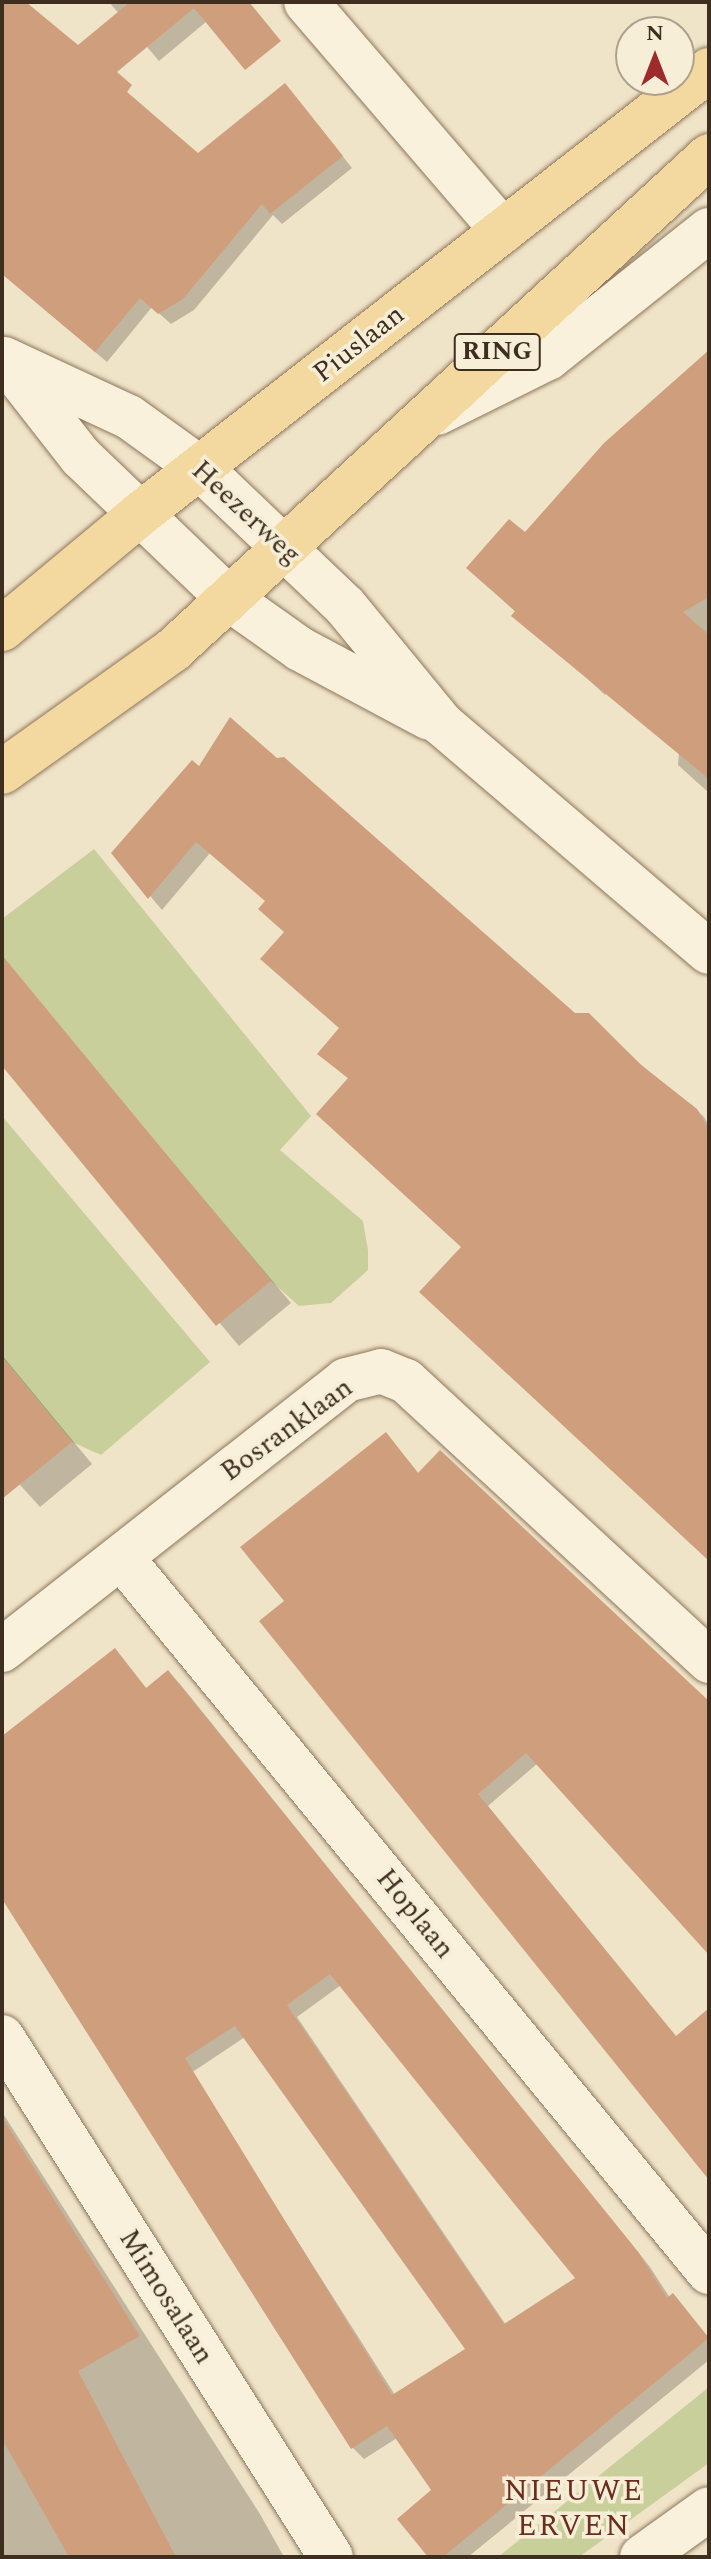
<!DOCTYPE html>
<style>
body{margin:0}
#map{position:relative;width:711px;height:2559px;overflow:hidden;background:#f0e4c8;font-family:Spectral,serif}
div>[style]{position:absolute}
.green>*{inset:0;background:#c9cf9b}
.shadow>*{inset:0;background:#0003}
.building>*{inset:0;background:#cf9f7d}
.roads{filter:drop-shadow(0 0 2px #8d765c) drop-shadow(0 0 2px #8d765c)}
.minor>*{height:44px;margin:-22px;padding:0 22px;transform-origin:22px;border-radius:22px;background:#faf1dc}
.tertiary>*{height:44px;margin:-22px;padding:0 22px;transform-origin:22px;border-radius:22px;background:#faf1dc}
.primary>*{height:44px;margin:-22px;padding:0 22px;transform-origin:22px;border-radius:22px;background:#f3d9a0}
span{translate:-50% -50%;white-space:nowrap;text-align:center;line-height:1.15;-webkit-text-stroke:7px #f7eed8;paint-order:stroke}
.shield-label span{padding:2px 6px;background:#f7eed8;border:2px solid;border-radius:6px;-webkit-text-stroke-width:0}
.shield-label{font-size:26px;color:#3d2e20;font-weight:700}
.street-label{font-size:28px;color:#3d2e20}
.neighbourhood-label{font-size:30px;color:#6b2e1e;letter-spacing:2px}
.frame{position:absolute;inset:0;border:4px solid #3d2e20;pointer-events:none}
.north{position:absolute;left:615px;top:16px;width:80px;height:80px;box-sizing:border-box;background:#f7eed8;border:2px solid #ada18e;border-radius:50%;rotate:0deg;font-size:22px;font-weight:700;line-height:32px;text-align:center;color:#3d2e20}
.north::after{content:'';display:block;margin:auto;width:28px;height:36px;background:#9e2a2b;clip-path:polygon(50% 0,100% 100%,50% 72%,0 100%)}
</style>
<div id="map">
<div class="green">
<i style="clip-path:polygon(94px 849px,311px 1116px,280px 1150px,363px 1221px,368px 1250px,368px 1270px,331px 1303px,299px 1306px,271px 1281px,9px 964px,2px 969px,2px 919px)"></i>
<i style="clip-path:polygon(2px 1116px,210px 1362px,101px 1455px,72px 1442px,2px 1357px)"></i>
<i style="clip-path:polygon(709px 2387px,709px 2463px,579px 2557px,498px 2557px)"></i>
</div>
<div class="shadow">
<i style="clip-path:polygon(2px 2px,25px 2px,198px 155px,296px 97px,352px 168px,282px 224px,273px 215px,194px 310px,171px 324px,152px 307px,107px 362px,2px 274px)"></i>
<i style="clip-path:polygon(109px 2px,230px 2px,159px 61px)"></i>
<i style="clip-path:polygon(709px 352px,709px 793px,678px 765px,679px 752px,608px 691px,605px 695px,480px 579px)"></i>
<i style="clip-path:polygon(192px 762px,574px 1015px,588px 1015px,683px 1104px,691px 1104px,704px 1117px,709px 1125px,709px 1561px,463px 1247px,349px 1079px,333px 1066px,341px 1028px,267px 902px,210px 853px,162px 910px,114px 853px)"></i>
<i style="clip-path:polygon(8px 966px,291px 1303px,239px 1346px,2px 1063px,2px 971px)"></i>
<i style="clip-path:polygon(2px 1355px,92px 1464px,40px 1507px,2px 1465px)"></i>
<i style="clip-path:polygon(386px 1434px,420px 1475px,709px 1704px,709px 1951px,538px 1763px,488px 1806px,709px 2078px,709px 2175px,286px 1601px)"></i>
<i style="clip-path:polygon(evenodd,115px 1650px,147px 1689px,168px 1672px,180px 1684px,650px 2267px,670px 2298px,709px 2338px,709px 2360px,468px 2557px,431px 2557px,434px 2491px,397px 2438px,364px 2459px,352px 2447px,2px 1894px,2px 1737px,115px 1650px,341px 1985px,578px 2278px,506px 2325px,297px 2017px,341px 1985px,115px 1650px,245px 2037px,468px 2349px,395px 2395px,191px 2073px,245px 2037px)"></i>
<i style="clip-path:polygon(2px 2112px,260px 2514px,284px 2557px,2px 2557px)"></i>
</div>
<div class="building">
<i style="clip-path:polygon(2px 2px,26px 2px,78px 45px,130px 2px,249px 2px,281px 41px,245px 70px,194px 8px,117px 72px,132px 85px,127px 92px,198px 153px,285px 83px,343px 156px,270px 214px,262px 204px,183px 299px,158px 314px,140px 298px,95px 352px,2px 274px)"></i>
<i style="clip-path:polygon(709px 350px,709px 597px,683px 612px,709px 635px,709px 779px,511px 616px,515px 611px,466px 568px,509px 519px,525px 532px,604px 443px)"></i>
<i style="clip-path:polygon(230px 717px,277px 758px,284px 757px,575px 1013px,589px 1013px,640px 1064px,697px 1109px,709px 1129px,709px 1561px,419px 1292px,461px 1247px,316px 1114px,348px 1078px,317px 1054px,339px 1028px,260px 959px,284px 932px,258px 909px,265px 901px,196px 842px,148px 899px,111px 853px,192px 760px,199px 766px)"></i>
<i style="clip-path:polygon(2px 955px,271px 1281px,216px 1326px,2px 1066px)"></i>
<i style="clip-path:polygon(2px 1357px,72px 1442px,2px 1499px)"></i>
<i style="clip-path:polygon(386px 1432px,418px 1473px,440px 1450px,709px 1701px,709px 1955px,526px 1753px,478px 1794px,676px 2036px,709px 2008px,709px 2180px,259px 1621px,284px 1601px,240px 1547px)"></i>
<i style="clip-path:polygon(evenodd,115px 1648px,146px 1688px,168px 1670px,639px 2253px,667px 2298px,673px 2293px,709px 2338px,443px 2557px,428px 2557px,397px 2519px,431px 2490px,387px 2426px,351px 2449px,2px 1899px,2px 1736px,115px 1648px,330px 1974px,516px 2206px,575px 2278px,504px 2324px,287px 2005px,330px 1974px,115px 1648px,235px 2026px,465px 2349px,392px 2395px,185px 2058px,235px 2026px)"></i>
<i style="clip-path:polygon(2px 2117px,140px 2336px,78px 2371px,176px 2557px,69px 2557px,2px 2439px)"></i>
</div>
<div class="roads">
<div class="minor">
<i style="left:306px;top:2px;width:302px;rotate:49.3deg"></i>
<i style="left:437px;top:413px;width:124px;rotate:-26.4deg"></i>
<i style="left:548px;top:358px;width:206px;rotate:-38.5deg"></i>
<i style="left:121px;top:1557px;width:926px;rotate:50.57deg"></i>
<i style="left:2px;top:1650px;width:437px;rotate:-38.1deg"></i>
<i style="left:346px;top:1380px;width:36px;rotate:-14deg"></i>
<i style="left:381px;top:1371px;width:27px;rotate:22deg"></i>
<i style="left:406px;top:1381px;width:413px;rotate:42.7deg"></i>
<i style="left:2px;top:2037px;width:615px;rotate:57.68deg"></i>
<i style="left:642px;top:2557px;width:82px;rotate:-35.6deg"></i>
</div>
<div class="tertiary">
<i style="left:4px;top:359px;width:138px;rotate:24.9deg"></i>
<i style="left:129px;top:417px;width:87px;rotate:35.7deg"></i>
<i style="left:200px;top:468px;width:200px;rotate:43.6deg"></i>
<i style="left:345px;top:606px;width:153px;rotate:50.6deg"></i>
<i style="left:442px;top:724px;width:351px;rotate:40.5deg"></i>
<i style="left:9px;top:365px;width:117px;rotate:52deg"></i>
<i style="left:81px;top:457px;width:204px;rotate:43.8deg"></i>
<i style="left:228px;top:598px;width:88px;rotate:35.3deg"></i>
<i style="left:300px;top:649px;width:146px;rotate:28.1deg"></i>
</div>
<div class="primary">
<i style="left:2px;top:629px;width:180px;rotate:-39.8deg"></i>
<i style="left:140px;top:514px;width:722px;rotate:-37.97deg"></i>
<i style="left:2px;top:772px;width:210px;rotate:-35.5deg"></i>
<i style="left:173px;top:650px;width:729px;rotate:-42.66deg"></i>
</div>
</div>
<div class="shield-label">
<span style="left:497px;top:352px">RING</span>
</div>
<div class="street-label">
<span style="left:359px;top:344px;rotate:-38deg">Piuslaan</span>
<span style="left:246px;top:513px;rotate:43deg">Heezerweg</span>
<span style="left:287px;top:1430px;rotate:-36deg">Bosranklaan</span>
<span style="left:415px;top:1914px;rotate:51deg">Hoplaan</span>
<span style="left:166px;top:2297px;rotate:58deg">Mimosalaan</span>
</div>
<div class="neighbourhood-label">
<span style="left:574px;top:2508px">NIEUWE<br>ERVEN</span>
</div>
<div class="frame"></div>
<div class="north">N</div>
</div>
